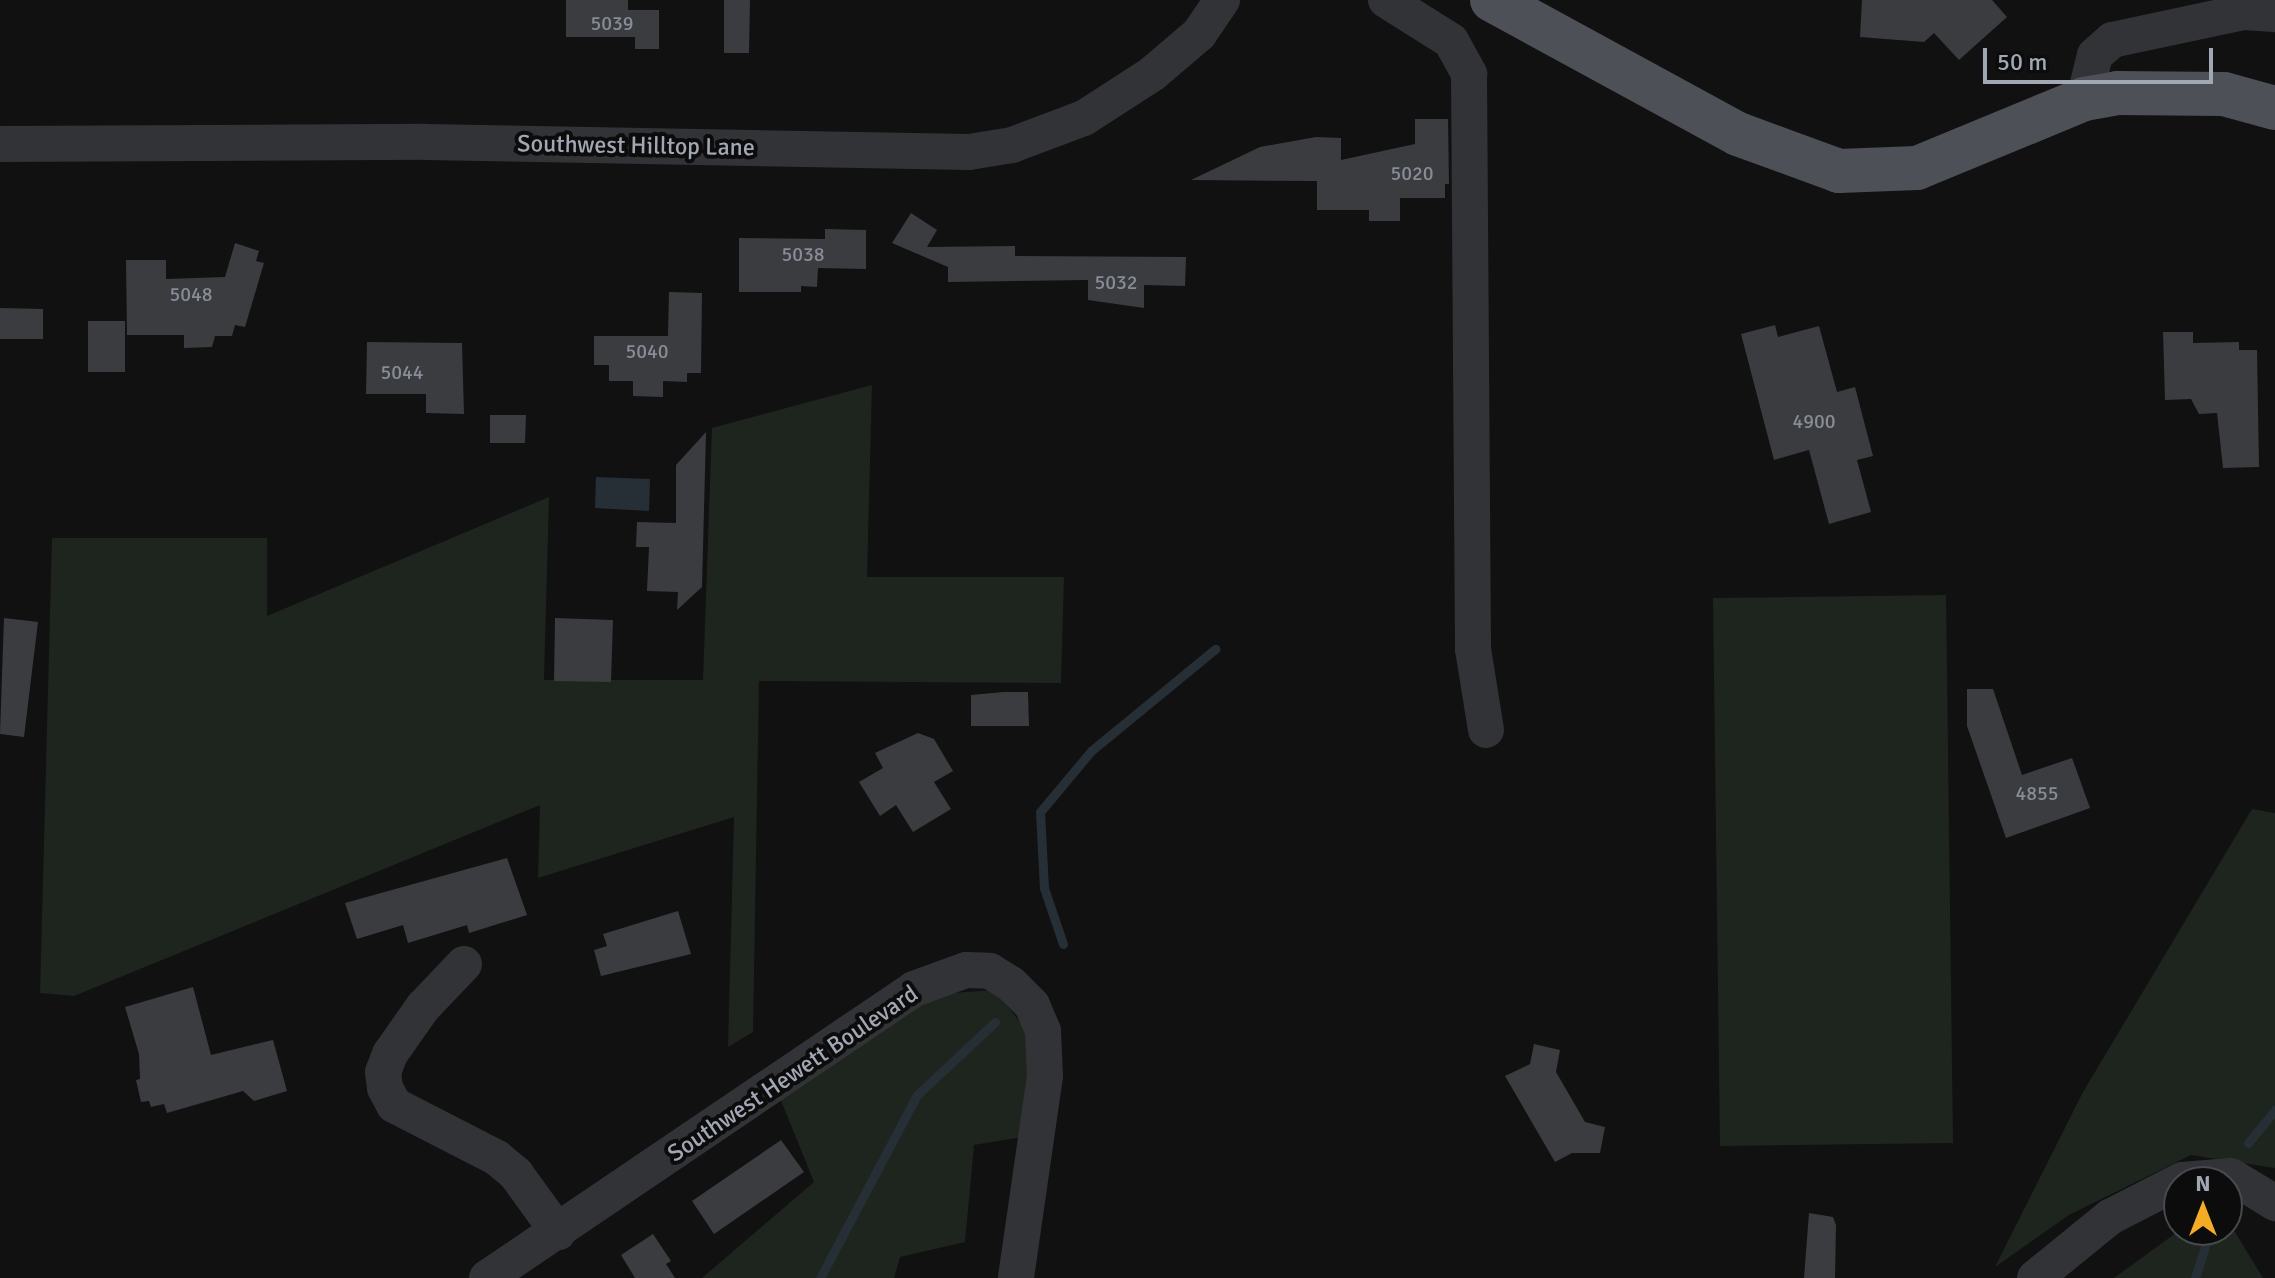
<!DOCTYPE html>
<style>
body{margin:0}
#map{position:relative;width:2275px;height:1278px;overflow:hidden;background:#111112;font-family:Signika,sans-serif}
div>[style]{position:absolute}
.green>*{inset:0;background:#1d251e}
.water>*{inset:0;background:#272f36}
.stream>*{height:9px;margin:-4.5px;padding:0 4.5px;transform-origin:4.5px;border-radius:4.5px;background:#272f36}
.building>*{inset:0;background:#3a3c3f}
.minor>*{height:36px;margin:-18px;padding:0 18px;transform-origin:18px;border-radius:18px;background:#323337}
.major>*{height:44px;margin:-22px;padding:0 22px;transform-origin:22px;border-radius:22px;background:#4d5056}
span{translate:-50% -50%;white-space:nowrap;text-align:center;line-height:1.15;-webkit-text-stroke:8px #0c0c0d;paint-order:stroke}
.number-label{font-size:20px;color:#878c96}
.number-label span{-webkit-text-stroke-width:0}
.street-label{font-size:24px;color:#a1a7b3}
.north{position:absolute;left:2163px;top:1166px;width:80px;height:80px;box-sizing:border-box;background:#0c0c0d;border:2px solid #484a4f;border-radius:50%;rotate:0deg;font-size:22px;font-weight:700;line-height:32px;text-align:center;color:#a1a7b3}
.north::after{content:'';display:block;margin:auto;width:28px;height:36px;background:#f5ac25;clip-path:polygon(50% 0,100% 100%,50% 72%,0 100%)}
.scale{position:absolute;left:1983px;top:48px;width:230px;height:36px;box-sizing:border-box;border:4px solid #a1a7b3;border-top:0;padding-left:10px;font-size:24px;line-height:28px;white-space:nowrap;color:#a1a7b3;-webkit-text-stroke:6px #0c0c0d;paint-order:stroke}
</style>
<div id="map">
<div class="green">
<i style="clip-path:polygon(872px 385px,867px 577px,1064px 577px,1061px 683px,759px 681px,753px 1032px,728px 1047px,734px 817px,538px 878px,540px 805px,74px 996px,40px 993px,52px 538px,267px 538px,267px 616px,549px 497px,544px 680px,703px 680px,712px 428px)"></i>
<i style="clip-path:polygon(1946px 595px,1953px 1143px,1720px 1146px,1713px 598px)"></i>
<i style="clip-path:polygon(2252px 809px,2275px 813px,2275px 1168px,2191px 1155px,2069px 1215px,1995px 1267px,2083px 1092px)"></i>
<i style="clip-path:polygon(995px 990px,1037px 1044px,1028px 1136px,974px 1145px,965px 1242px,900px 1257px,894px 1278px,702px 1278px,814px 1182px,780px 1098px,938px 994px)"></i>
<i style="clip-path:polygon(2227px 1219px,2263px 1278px,2114px 1278px,2180px 1230px,2227px 1230px)"></i>
</div>
<div class="water">
<i style="clip-path:polygon(596px 477px,650px 479px,649px 511px,595px 508px)"></i>
</div>
<div class="stream">
<i style="left:1063px;top:944px;width:59px;rotate:-108.7deg"></i>
<i style="left:1044px;top:888px;width:76px;rotate:-93deg"></i>
<i style="left:1040px;top:812px;width:80px;rotate:-50.1deg"></i>
<i style="left:1091px;top:751px;width:161px;rotate:-39.4deg"></i>
<i style="left:2248px;top:1143px;width:43px;rotate:-50.7deg"></i>
<i style="left:820px;top:1278px;width:207px;rotate:-62.1deg"></i>
<i style="left:917px;top:1095px;width:107px;rotate:-43.1deg"></i>
<i style="left:2195px;top:1278px;width:50px;rotate:-72.6deg"></i>
</div>
<div class="building">
<i style="clip-path:polygon(566px 0,628px 0,628px 10px,659px 10px,659px 49px,635px 49px,635px 37px,566px 37px)"></i>
<i style="clip-path:polygon(724px 0,750px 0,749px 53px,724px 53px)"></i>
<i style="clip-path:polygon(1862px 0,1992px 0,2007px 17px,1959px 60px,1934px 33px,1924px 42px,1860px 37px)"></i>
<i style="clip-path:polygon(1415px 119px,1448px 119px,1449px 184px,1445px 184px,1445px 198px,1400px 198px,1400px 221px,1369px 221px,1369px 210px,1317px 210px,1317px 181px,1191px 180px,1260px 147px,1316px 137px,1341px 138px,1341px 160px,1415px 144px)"></i>
<i style="clip-path:polygon(911px 213px,937px 230px,927px 247px,1015px 246px,1015px 256px,1186px 257px,1185px 286px,1144px 285px,1144px 308px,1088px 300px,1088px 280px,948px 282px,948px 267px,892px 243px)"></i>
<i style="clip-path:polygon(825px 229px,866px 230px,866px 269px,818px 268px,817px 287px,801px 286px,801px 292px,739px 292px,739px 238px,825px 239px)"></i>
<i style="clip-path:polygon(235px 243px,259px 251px,256px 261px,264px 263px,245px 327px,235px 325px,232px 336px,215px 336px,212px 347px,184px 348px,184px 335px,127px 335px,126px 260px,166px 260px,166px 279px,225px 277px)"></i>
<i style="clip-path:polygon(669px 292px,702px 293px,701px 373px,687px 373px,687px 382px,663px 381px,663px 397px,633px 396px,633px 381px,609px 381px,609px 365px,594px 365px,594px 336px,668px 336px)"></i>
<i style="clip-path:polygon(0 308px,43px 309px,43px 339px,0 339px)"></i>
<i style="clip-path:polygon(88px 321px,125px 321px,125px 372px,88px 372px)"></i>
<i style="clip-path:polygon(1775px 325px,1778px 337px,1819px 326px,1837px 392px,1855px 387px,1873px 456px,1857px 460px,1871px 512px,1829px 524px,1809px 450px,1774px 460px,1741px 334px)"></i>
<i style="clip-path:polygon(2163px 332px,2193px 332px,2193px 343px,2239px 342px,2239px 350px,2257px 350px,2259px 467px,2223px 468px,2217px 413px,2199px 414px,2191px 399px,2165px 400px)"></i>
<i style="clip-path:polygon(367px 342px,462px 343px,464px 414px,426px 413px,426px 394px,366px 394px)"></i>
<i style="clip-path:polygon(490px 415px,526px 415px,525px 443px,490px 443px)"></i>
<i style="clip-path:polygon(706px 432px,702px 587px,677px 610px,678px 592px,647px 591px,649px 547px,636px 547px,637px 522px,676px 523px,676px 465px)"></i>
<i style="clip-path:polygon(4px 618px,38px 622px,24px 737px,0 734px)"></i>
<i style="clip-path:polygon(555px 618px,613px 620px,611px 682px,554px 681px)"></i>
<i style="clip-path:polygon(1967px 689px,1993px 689px,2022px 775px,2072px 758px,2090px 808px,2006px 838px,1967px 726px)"></i>
<i style="clip-path:polygon(1004px 692px,1028px 692px,1029px 726px,971px 726px,971px 695px)"></i>
<i style="clip-path:polygon(918px 733px,934px 739px,953px 771px,934px 782px,951px 809px,913px 832px,896px 805px,880px 816px,859px 782px,883px 768px,875px 753px)"></i>
<i style="clip-path:polygon(507px 858px,527px 915px,469px 933px,467px 925px,408px 943px,403px 925px,357px 939px,345px 903px)"></i>
<i style="clip-path:polygon(678px 911px,691px 954px,601px 976px,594px 950px,607px 946px,603px 934px)"></i>
<i style="clip-path:polygon(193px 987px,211px 1055px,273px 1040px,287px 1091px,254px 1101px,243px 1091px,167px 1113px,164px 1104px,151px 1107px,149px 1101px,141px 1102px,136px 1080px,140px 1079px,139px 1054px,125px 1007px)"></i>
<i style="clip-path:polygon(1534px 1044px,1560px 1050px,1556px 1072px,1585px 1122px,1605px 1127px,1600px 1153px,1572px 1153px,1555px 1162px,1505px 1076px,1530px 1064px)"></i>
<i style="clip-path:polygon(781px 1140px,804px 1172px,714px 1234px,692px 1201px)"></i>
<i style="clip-path:polygon(1809px 1213px,1833px 1217px,1836px 1225px,1835px 1278px,1804px 1278px)"></i>
<i style="clip-path:polygon(653px 1234px,671px 1261px,666px 1264px,675px 1278px,635px 1278px,621px 1255px)"></i>
</div>
<div class="minor">
<i style="left:1386px;top:0;width:77px;rotate:32.2deg"></i>
<i style="left:1451px;top:41px;width:38px;rotate:61deg"></i>
<i style="left:1469px;top:74px;width:575px;rotate:89.6deg"></i>
<i style="left:1473px;top:649px;width:82px;rotate:80.9deg"></i>
<i style="left:2084px;top:99px;width:45px;rotate:-76deg"></i>
<i style="left:2095px;top:55px;width:23px;rotate:-41deg"></i>
<i style="left:2112px;top:40px;width:135px;rotate:-12deg"></i>
<i style="left:2244px;top:12px;width:31px;rotate:4deg"></i>
<i style="left:0;top:144px;width:426px;rotate:-0.3deg"></i>
<i style="left:426px;top:142px;width:543px;rotate:1.06deg"></i>
<i style="left:969px;top:152px;width:44px;rotate:-9.2deg"></i>
<i style="left:1012px;top:145px;width:77px;rotate:-20.6deg"></i>
<i style="left:1084px;top:118px;width:81px;rotate:-32.9deg"></i>
<i style="left:1152px;top:74px;width:62px;rotate:-40.4deg"></i>
<i style="left:1199px;top:34px;width:41px;rotate:-55.9deg"></i>
<i style="left:464px;top:964px;width:59px;rotate:133.6deg"></i>
<i style="left:423px;top:1007px;width:57px;rotate:125.1deg"></i>
<i style="left:390px;top:1054px;width:19px;rotate:111deg"></i>
<i style="left:383px;top:1072px;width:16px;rotate:83deg"></i>
<i style="left:385px;top:1088px;width:19px;rotate:62deg"></i>
<i style="left:394px;top:1105px;width:116px;rotate:27.2deg"></i>
<i style="left:497px;top:1158px;width:25px;rotate:40deg"></i>
<i style="left:516px;top:1174px;width:72px;rotate:54.1deg"></i>
<i style="left:487px;top:1278px;width:516px;rotate:-34.09deg"></i>
<i style="left:914px;top:989px;width:55px;rotate:-20.1deg"></i>
<i style="left:966px;top:970px;width:24px;rotate:2deg"></i>
<i style="left:990px;top:971px;width:25px;rotate:32deg"></i>
<i style="left:1011px;top:984px;width:30px;rotate:45deg"></i>
<i style="left:1032px;top:1005px;width:28px;rotate:67deg"></i>
<i style="left:1043px;top:1031px;width:45px;rotate:87.5deg"></i>
<i style="left:1045px;top:1076px;width:204px;rotate:98.2deg"></i>
<i style="left:2035px;top:1278px;width:97px;rotate:-39.1deg"></i>
<i style="left:2110px;top:1217px;width:81px;rotate:-27.2deg"></i>
<i style="left:2182px;top:1180px;width:49px;rotate:-4.7deg"></i>
<i style="left:2231px;top:1176px;width:52px;rotate:31.5deg"></i>
</div>
<div class="major">
<i style="left:1492px;top:0;width:280px;rotate:28.6deg"></i>
<i style="left:1738px;top:134px;width:108px;rotate:20.1deg"></i>
<i style="left:1839px;top:171px;width:78px;rotate:-2.2deg"></i>
<i style="left:1917px;top:168px;width:181px;rotate:-22.4deg"></i>
<i style="left:2084px;top:99px;width:34px;rotate:-10deg"></i>
<i style="left:2117px;top:93px;width:107px;rotate:0.5deg"></i>
<i style="left:2224px;top:94px;width:53px;rotate:15.4deg"></i>
</div>
<div class="number-label">
<span style="left:612px;top:23px">5039</span>
<span style="left:1412px;top:173px">5020</span>
<span style="left:803px;top:254px">5038</span>
<span style="left:1116px;top:282px">5032</span>
<span style="left:191px;top:294px">5048</span>
<span style="left:647px;top:351px">5040</span>
<span style="left:402px;top:372px">5044</span>
<span style="left:1814px;top:421px">4900</span>
<span style="left:2037px;top:793px">4855</span>
</div>
<div class="street-label">
<span style="left:636px;top:146px;rotate:1deg">Southwest Hilltop Lane</span>
<span style="left:793px;top:1074px;rotate:-34deg">Southwest Hewett Boulevard</span>
</div>
<div class="north">N</div>
<div class="scale">50 m</div>
</div>
